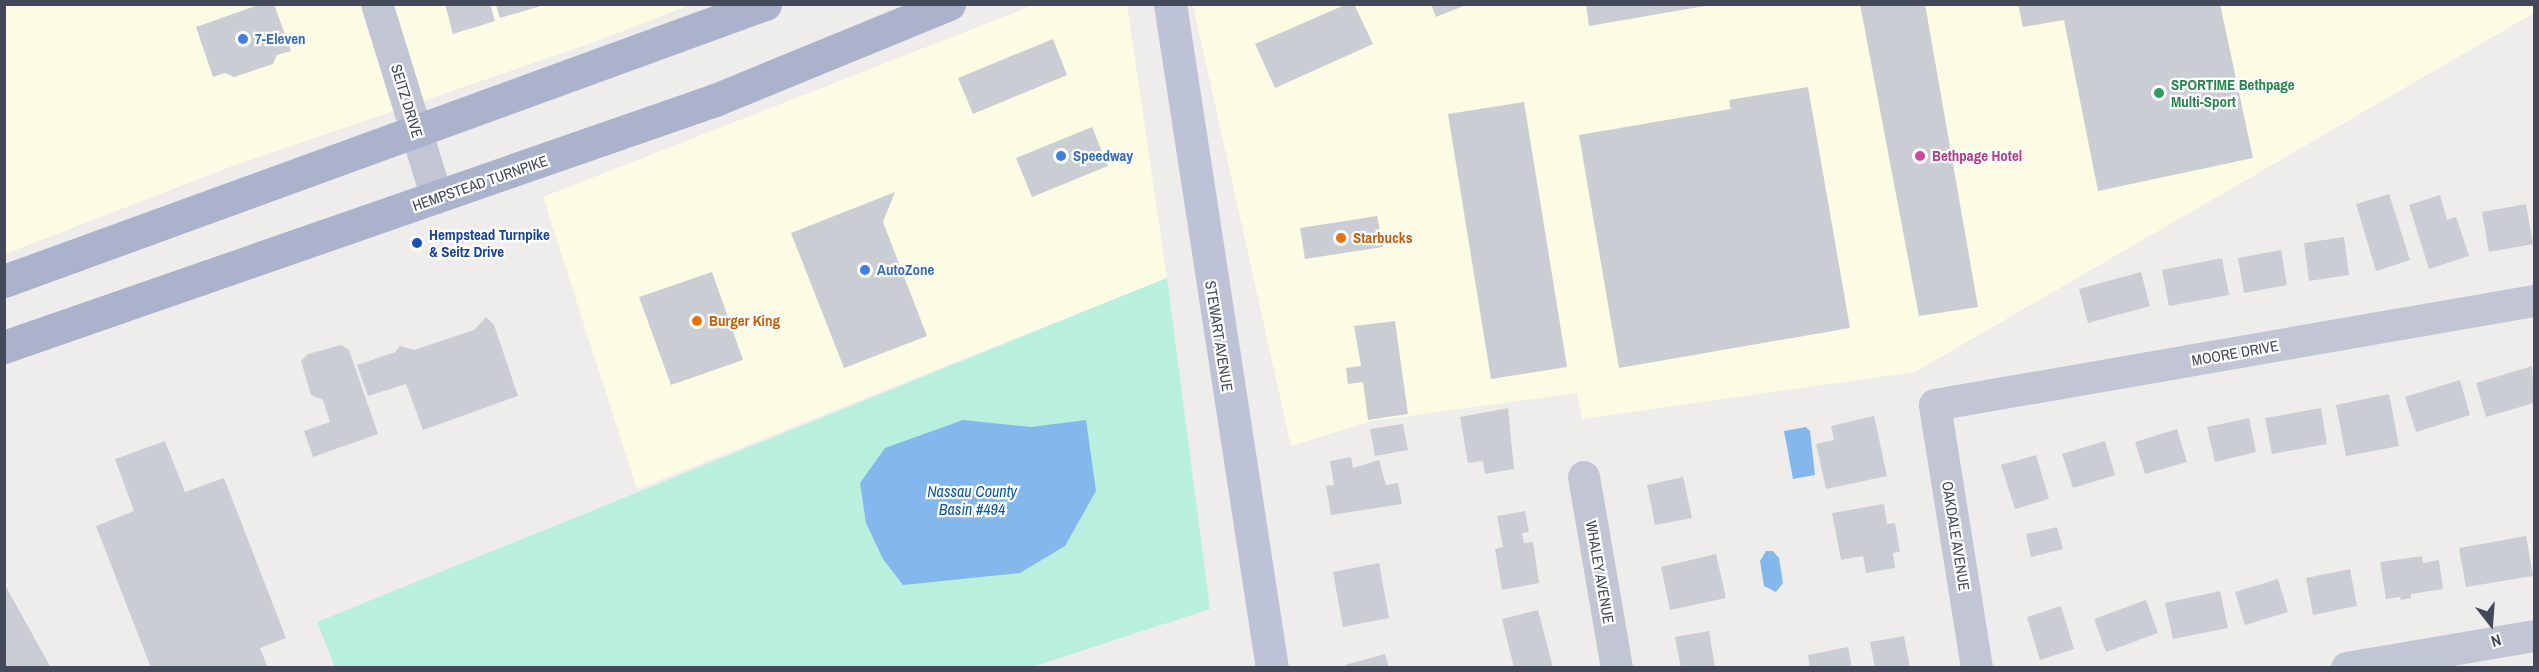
<!DOCTYPE html>
<style>
body{margin:0}
#map{position:relative;width:2539px;height:672px;overflow:hidden;background:#efedec;font-family:"Archivo Narrow",sans-serif}
div>[style]{position:absolute}
.commercial>*{inset:0;background:#fbfce3}
.green>*{inset:0;background:#b8efdd}
.water>*{inset:0;background:#84b8ed}
.building>*{inset:0;background:#cbcdd4}
.minor>*{height:32px;margin:-16px;padding:0 16px;transform-origin:16px;border-radius:16px;background:#c2c6d4}
.secondary>*{height:33px;margin:-16.5px;padding:0 16.5px;transform-origin:16.5px;border-radius:16.5px;background:#bec2d6}
.primary>*{height:33px;margin:-16.5px;padding:0 16.5px;transform-origin:16.5px;border-radius:16.5px;background:#abb2cc}
.dots>*{width:16px;height:16px;translate:-50% -50%;box-sizing:border-box;border:3px solid #fff;border-radius:50%}
span{translate:-50% -50%;white-space:nowrap;text-align:center;line-height:1.15;-webkit-text-stroke:4.5px #fff;paint-order:stroke}
.shop-label{font-size:15px;color:#366cbe;font-weight:700}
.left{translate:0 -50%;text-align:left}
.leisure-label{font-size:15px;color:#27864d;font-weight:700}
.street-label{font-size:15px;color:#44495a}
.hotel-label{font-size:15px;color:#b23c85;font-weight:700}
.transit-label{font-size:15px;color:#164399;font-weight:700}
.food-label{font-size:15px;color:#c56008;font-weight:700}
.water-label{font-size:16px;color:#0a58a7;font-style:italic}
.frame{position:absolute;inset:0;border:6px solid #44495a;pointer-events:none}
.north{position:absolute;left:2461px;top:594px;width:60px;height:60px;-webkit-text-stroke:4px #fff;paint-order:stroke;rotate:163deg;font-size:16px;font-weight:700;line-height:24px;text-align:center;color:#44495a}
.north::after{content:'';display:block;margin:auto;width:21px;height:27px;background:#44495a;clip-path:polygon(50% 0,100% 100%,50% 72%,0 100%)}
</style>
<div id="map">
<div class="commercial">
<i style="clip-path:polygon(2534px 4px,2534px 13px,1915px 372px,1582px 419px,1577px 393px,1372px 421px,1291px 446px,1193px 5px)"></i>
<i style="clip-path:polygon(5px 5px,690px 5px,589px 44px,230px 167px,5px 254px)"></i>
<i style="clip-path:polygon(1034px 5px,1127px 5px,1167px 278px,637px 489px,543px 197px)"></i>
</div>
<div class="green">
<i style="clip-path:polygon(1167px 278px,1210px 609px,1029px 668px,335px 667px,317px 622px)"></i>
</div>
<div class="water">
<i style="clip-path:polygon(963px 420px,1031px 427px,1086px 420px,1096px 491px,1065px 546px,1020px 573px,903px 585px,883px 559px,866px 523px,860px 483px,885px 448px)"></i>
<i style="clip-path:polygon(1806px 427px,1810px 431px,1815px 475px,1793px 479px,1784px 431px)"></i>
<i style="clip-path:polygon(1766px 551px,1773px 551px,1779px 558px,1783px 583px,1776px 592px,1764px 586px,1760px 561px)"></i>
</div>
<div class="building">
<i style="clip-path:polygon(261px 4px,274px 4px,291px 51px,277px 55px,273px 64px,234px 77px,225px 73px,213px 77px,196px 27px)"></i>
<i style="clip-path:polygon(445px 4px,490px 4px,495px 21px,453px 34px)"></i>
<i style="clip-path:polygon(1347px 4px,1354px 4px,1373px 44px,1275px 88px,1255px 44px)"></i>
<i style="clip-path:polygon(1431px 4px,1466px 4px,1466px 5px,1436px 17px)"></i>
<i style="clip-path:polygon(1586px 4px,1705px 4px,1705px 6px,1589px 26px)"></i>
<i style="clip-path:polygon(1860px 4px,1925px 4px,1978px 307px,1919px 316px)"></i>
<i style="clip-path:polygon(2018px 4px,2220px 4px,2253px 158px,2098px 191px,2064px 20px,2023px 27px)"></i>
<i style="clip-path:polygon(496px 5px,544px 5px,500px 18px)"></i>
<i style="clip-path:polygon(1053px 39px,1067px 75px,973px 114px,958px 78px)"></i>
<i style="clip-path:polygon(1808px 87px,1850px 328px,1619px 368px,1579px 135px,1731px 109px,1729px 100px)"></i>
<i style="clip-path:polygon(1524px 102px,1567px 367px,1491px 379px,1448px 114px)"></i>
<i style="clip-path:polygon(1092px 127px,1108px 166px,1032px 197px,1016px 158px)"></i>
<i style="clip-path:polygon(895px 192px,883px 222px,927px 336px,844px 368px,791px 233px)"></i>
<i style="clip-path:polygon(2389px 194px,2410px 260px,2376px 271px,2356px 204px)"></i>
<i style="clip-path:polygon(2440px 195px,2447px 220px,2456px 217px,2469px 256px,2429px 269px,2409px 205px)"></i>
<i style="clip-path:polygon(2526px 204px,2533px 244px,2489px 252px,2482px 212px)"></i>
<i style="clip-path:polygon(1377px 216px,1383px 247px,1305px 259px,1300px 228px)"></i>
<i style="clip-path:polygon(2344px 237px,2349px 275px,2309px 281px,2304px 243px)"></i>
<i style="clip-path:polygon(2281px 250px,2287px 285px,2244px 293px,2238px 258px)"></i>
<i style="clip-path:polygon(2222px 258px,2229px 295px,2169px 306px,2162px 270px)"></i>
<i style="clip-path:polygon(712px 272px,743px 360px,671px 385px,639px 297px)"></i>
<i style="clip-path:polygon(2141px 272px,2150px 306px,2088px 323px,2079px 289px)"></i>
<i style="clip-path:polygon(486px 317px,494px 325px,518px 396px,423px 430px,406px 384px,368px 396px,357px 365px,395px 352px,400px 346px,414px 350px,474px 330px)"></i>
<i style="clip-path:polygon(1395px 321px,1408px 414px,1368px 420px,1363px 382px,1348px 384px,1346px 368px,1361px 366px,1354px 326px)"></i>
<i style="clip-path:polygon(341px 345px,349px 350px,378px 434px,313px 457px,304px 431px,330px 422px,323px 400px,311px 395px,301px 361px,308px 354px)"></i>
<i style="clip-path:polygon(2532px 366px,2534px 403px,2486px 417px,2476px 383px)"></i>
<i style="clip-path:polygon(2460px 380px,2470px 415px,2416px 432px,2405px 397px)"></i>
<i style="clip-path:polygon(2389px 394px,2399px 446px,2346px 456px,2336px 405px)"></i>
<i style="clip-path:polygon(1508px 408px,1514px 469px,1485px 474px,1483px 461px,1468px 463px,1460px 417px)"></i>
<i style="clip-path:polygon(2321px 408px,2327px 444px,2272px 454px,2265px 418px)"></i>
<i style="clip-path:polygon(1874px 416px,1887px 476px,1826px 489px,1816px 444px,1834px 440px,1831px 426px)"></i>
<i style="clip-path:polygon(2249px 418px,2256px 452px,2215px 462px,2207px 427px)"></i>
<i style="clip-path:polygon(1403px 424px,1408px 450px,1375px 456px,1370px 429px)"></i>
<i style="clip-path:polygon(2177px 429px,2187px 462px,2145px 474px,2135px 442px)"></i>
<i style="clip-path:polygon(165px 441px,185px 492px,224px 478px,286px 638px,260px 648px,268px 668px,151px 668px,96px 526px,134px 511px,115px 459px)"></i>
<i style="clip-path:polygon(2105px 441px,2115px 475px,2073px 488px,2062px 454px)"></i>
<i style="clip-path:polygon(2036px 455px,2049px 499px,2015px 509px,2001px 465px)"></i>
<i style="clip-path:polygon(1351px 457px,1353px 468px,1379px 460px,1386px 485px,1398px 483px,1402px 504px,1331px 515px,1326px 486px,1334px 485px,1330px 461px)"></i>
<i style="clip-path:polygon(1683px 477px,1692px 518px,1655px 525px,1647px 485px)"></i>
<i style="clip-path:polygon(1884px 504px,1887px 524px,1895px 523px,1900px 552px,1893px 553px,1895px 568px,1866px 573px,1863px 556px,1841px 560px,1832px 513px)"></i>
<i style="clip-path:polygon(1525px 511px,1529px 532px,1522px 533px,1524px 543px,1533px 542px,1539px 583px,1502px 590px,1495px 549px,1503px 547px,1497px 516px)"></i>
<i style="clip-path:polygon(2057px 527px,2063px 549px,2031px 557px,2026px 534px)"></i>
<i style="clip-path:polygon(2526px 536px,2533px 576px,2466px 587px,2459px 548px)"></i>
<i style="clip-path:polygon(1716px 554px,1726px 598px,1670px 610px,1661px 567px)"></i>
<i style="clip-path:polygon(2422px 556px,2423px 563px,2439px 560px,2443px 589px,2411px 594px,2411px 598px,2401px 600px,2400px 597px,2386px 599px,2380px 562px)"></i>
<i style="clip-path:polygon(1379px 563px,1389px 618px,1343px 627px,1333px 572px)"></i>
<i style="clip-path:polygon(2350px 569px,2357px 606px,2313px 615px,2306px 578px)"></i>
<i style="clip-path:polygon(2278px 579px,2288px 612px,2245px 625px,2235px 592px)"></i>
<i style="clip-path:polygon(4px 583px,51px 668px,4px 668px)"></i>
<i style="clip-path:polygon(2220px 591px,2228px 628px,2173px 639px,2165px 603px)"></i>
<i style="clip-path:polygon(2146px 600px,2158px 633px,2106px 652px,2094px 619px)"></i>
<i style="clip-path:polygon(2061px 606px,2074px 649px,2040px 660px,2027px 617px)"></i>
<i style="clip-path:polygon(1538px 610px,1553px 668px,1514px 668px,1502px 619px)"></i>
<i style="clip-path:polygon(1709px 631px,1715px 668px,1681px 668px,1675px 637px)"></i>
<i style="clip-path:polygon(1904px 636px,1910px 668px,1875px 668px,1870px 642px)"></i>
<i style="clip-path:polygon(1848px 647px,1852px 668px,1810px 668px,1808px 655px)"></i>
<i style="clip-path:polygon(1385px 654px,1389px 668px,1346px 668px,1345px 665px)"></i>
</div>
<div class="minor">
<i style="left:377px;top:4px;width:203px;rotate:72.8deg"></i>
<i style="left:1584px;top:477px;width:194px;rotate:80.2deg"></i>
<i style="left:1977px;top:668px;width:266px;rotate:-99.1deg"></i>
<i style="left:1935px;top:405px;width:608px;rotate:-9.85deg"></i>
<i style="left:2347px;top:668px;width:190px;rotate:-9.7deg"></i>
</div>
<div class="secondary">
<i style="left:1170px;top:4px;width:672px;rotate:81.27deg"></i>
</div>
<div class="primary">
<i style="left:4px;top:281px;width:810px;rotate:-20deg"></i>
<i style="left:4px;top:347px;width:753px;rotate:-19.16deg"></i>
<i style="left:715px;top:100px;width:253px;rotate:-22.3deg"></i>
</div>
<div class="dots">
<i style="left:243px;top:39px;background:#3f7fe0"></i>
<i style="left:2159px;top:93px;background:#2e9e5b"></i>
<i style="left:1061px;top:156px;background:#3f7fe0"></i>
<i style="left:1920px;top:156px;background:#d1479c"></i>
<i style="left:1341px;top:238px;background:#e8710a"></i>
<i style="left:417px;top:243px;background:#1a4fb4"></i>
<i style="left:865px;top:270px;background:#3f7fe0"></i>
<i style="left:697px;top:321px;background:#e8710a"></i>
</div>
<div class="shop-label">
<span class="left" style="left:255px;top:39px">7-Eleven</span>
<span class="left" style="left:1073px;top:156px">Speedway</span>
<span class="left" style="left:877px;top:270px">AutoZone</span>
</div>
<div class="leisure-label">
<span class="left" style="left:2171px;top:93px">SPORTIME Bethpage<br>Multi-Sport</span>
</div>
<div class="street-label">
<span style="left:407px;top:101px;rotate:73deg">SEITZ DRIVE</span>
<span style="left:480px;top:183px;rotate:-19deg">HEMPSTEAD TURNPIKE</span>
<span style="left:1219px;top:336px;rotate:81deg">STEWART AVENUE</span>
<span style="left:2235px;top:353px;rotate:-10deg">MOORE DRIVE</span>
<span style="left:1956px;top:536px;rotate:81deg">OAKDALE AVENUE</span>
<span style="left:1600px;top:572px;rotate:80deg">WHALEY AVENUE</span>
</div>
<div class="hotel-label">
<span class="left" style="left:1932px;top:156px">Bethpage Hotel</span>
</div>
<div class="transit-label">
<span class="left" style="left:429px;top:243px">Hempstead Turnpike<br>&amp; Seitz Drive</span>
</div>
<div class="food-label">
<span class="left" style="left:1353px;top:238px">Starbucks</span>
<span class="left" style="left:709px;top:321px">Burger King</span>
</div>
<div class="water-label">
<span style="left:972px;top:500px">Nassau County<br>Basin #494</span>
</div>
<div class="frame"></div>
<div class="north">N</div>
</div>
